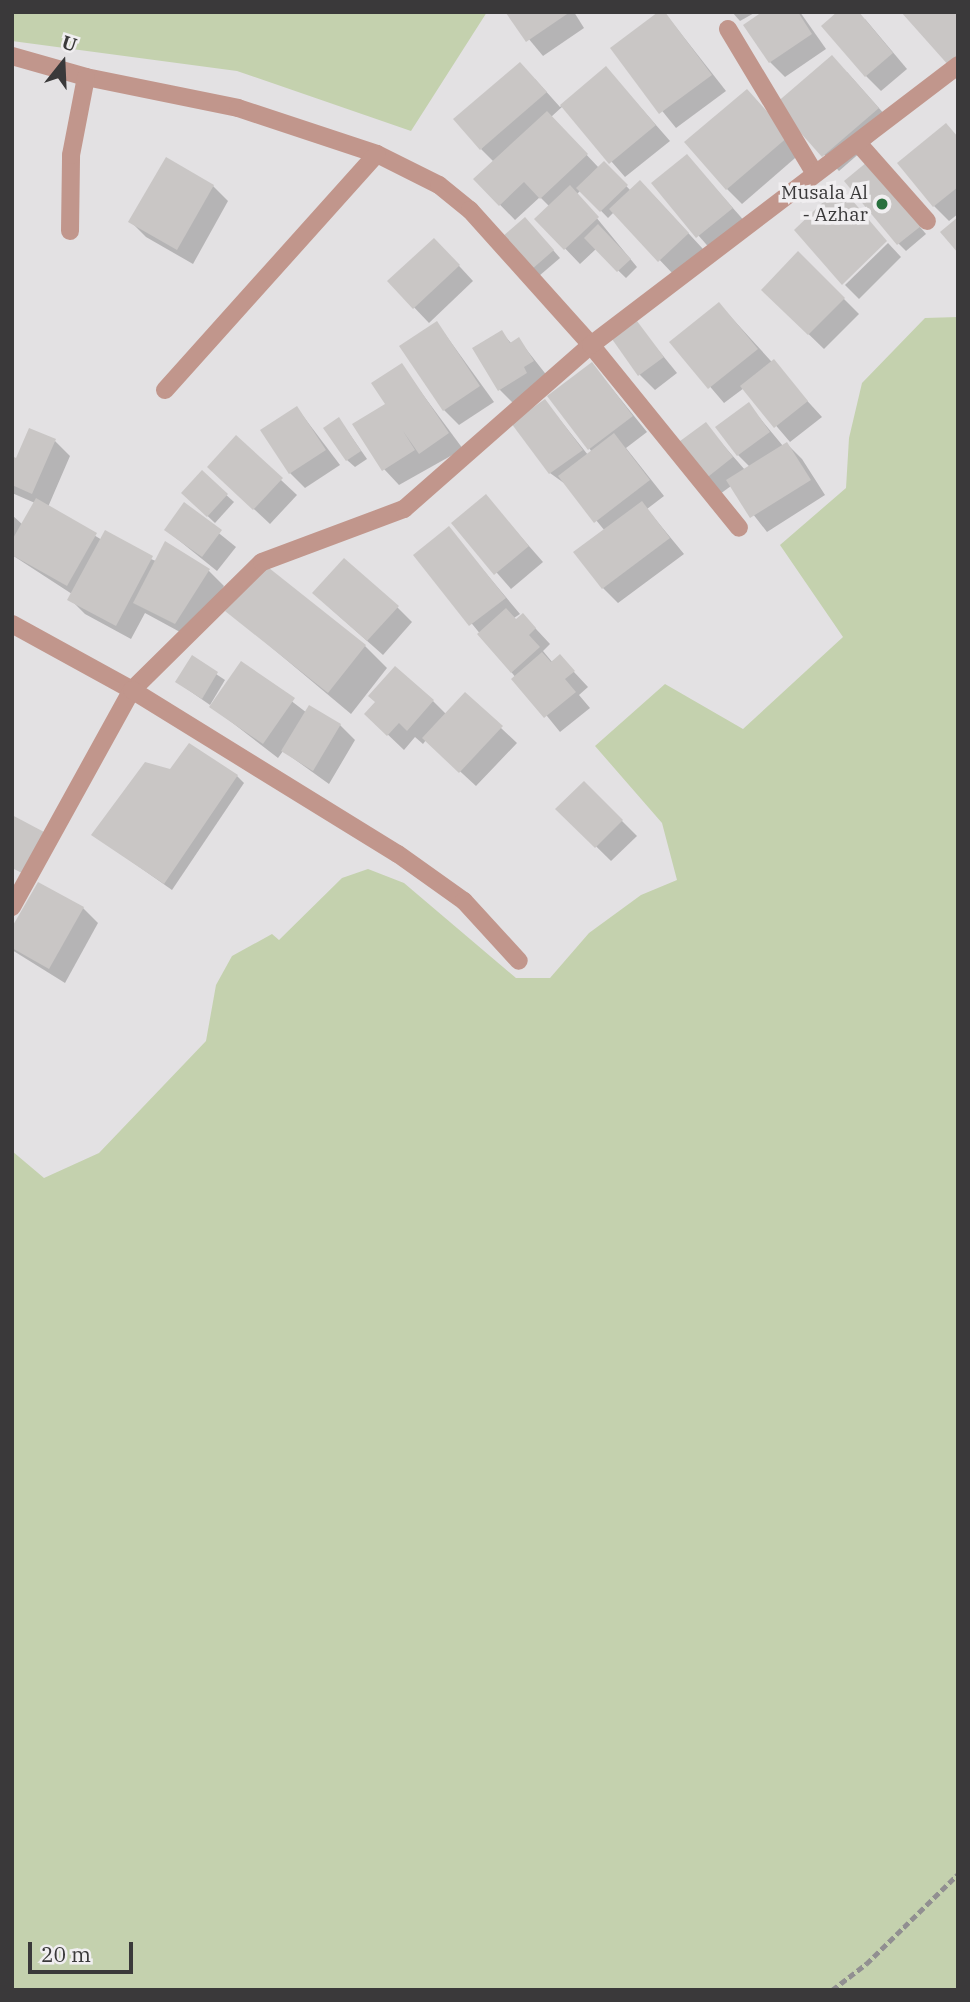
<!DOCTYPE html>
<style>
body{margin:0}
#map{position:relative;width:970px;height:2002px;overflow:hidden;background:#e3e1e3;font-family:"IBM Plex Serif",serif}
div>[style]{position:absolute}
.green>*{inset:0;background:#c4d1ae}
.shadow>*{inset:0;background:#0003}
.building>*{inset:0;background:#c9c6c5}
.path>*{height:4.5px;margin-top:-2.25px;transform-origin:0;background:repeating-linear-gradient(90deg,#918f91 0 7px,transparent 0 10.5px)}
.minor>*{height:18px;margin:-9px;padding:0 9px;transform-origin:9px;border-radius:9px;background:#c1968c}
.dots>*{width:19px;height:19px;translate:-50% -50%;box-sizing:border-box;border:4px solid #f0eef0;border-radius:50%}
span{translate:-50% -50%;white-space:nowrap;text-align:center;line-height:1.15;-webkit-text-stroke:7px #f0eef0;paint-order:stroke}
.poi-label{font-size:19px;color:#3a393a}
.right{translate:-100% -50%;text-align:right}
.frame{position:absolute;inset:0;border:14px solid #3a393a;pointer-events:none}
.north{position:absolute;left:28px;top:28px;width:70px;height:70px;-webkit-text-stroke:5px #f0eef0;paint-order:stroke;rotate:18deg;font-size:19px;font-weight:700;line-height:28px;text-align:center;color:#3a393a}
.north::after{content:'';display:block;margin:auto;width:24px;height:32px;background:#3a393a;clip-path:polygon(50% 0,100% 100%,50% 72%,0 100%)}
.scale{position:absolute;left:28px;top:1942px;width:105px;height:32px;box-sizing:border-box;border:4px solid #3a393a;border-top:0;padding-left:9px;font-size:21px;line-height:24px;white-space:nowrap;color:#3a393a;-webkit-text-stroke:5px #f0eef0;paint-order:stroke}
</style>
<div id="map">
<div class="green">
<i style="clip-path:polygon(12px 12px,487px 12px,411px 131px,237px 71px,12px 41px)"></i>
<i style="clip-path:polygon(958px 317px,958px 1990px,12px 1990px,12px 1151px,44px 1178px,99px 1153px,206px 1041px,216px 985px,232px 956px,272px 934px,279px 940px,342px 878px,368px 869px,404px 883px,516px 978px,550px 978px,589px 933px,641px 895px,677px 880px,662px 823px,595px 746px,665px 684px,743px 729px,843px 637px,780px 545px,846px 488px,849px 438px,862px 383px,925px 318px)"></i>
</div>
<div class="shadow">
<i style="clip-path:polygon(574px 12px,584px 28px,543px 56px,508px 14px)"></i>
<i style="clip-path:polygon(664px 12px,726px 91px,676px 128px,612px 49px)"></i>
<i style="clip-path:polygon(732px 12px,756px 12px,740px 21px)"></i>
<i style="clip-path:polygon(765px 12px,800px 12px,826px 49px,785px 77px,770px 62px)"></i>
<i style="clip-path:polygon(865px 19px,907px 69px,881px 91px,866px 76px)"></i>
<i style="clip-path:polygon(606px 68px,670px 141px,625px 177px,563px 106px,551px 117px,599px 168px,604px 163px,631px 191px,655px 197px,703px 249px,674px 275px,614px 212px,608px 218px,581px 190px,577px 194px,637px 267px,626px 278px,596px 249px,580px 264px,537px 219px,550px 207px,540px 197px,515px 220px,475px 179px,494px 162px,481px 149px,535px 79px,560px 107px)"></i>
<i style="clip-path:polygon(847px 72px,893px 124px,839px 171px,778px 104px)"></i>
<i style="clip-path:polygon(747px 91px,802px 152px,742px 204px,727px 189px)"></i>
<i style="clip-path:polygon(958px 137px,958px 214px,949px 221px,934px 206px)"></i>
<i style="clip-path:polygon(687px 156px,747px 224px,713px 252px,653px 184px)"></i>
<i style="clip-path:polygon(874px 172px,926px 234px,906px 251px,893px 238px)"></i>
<i style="clip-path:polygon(213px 186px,228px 201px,193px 264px,146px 237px,131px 222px)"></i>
<i style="clip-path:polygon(532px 226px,560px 258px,539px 276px,532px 269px)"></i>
<i style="clip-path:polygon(888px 243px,901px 257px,859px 299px,845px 285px)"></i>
<i style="clip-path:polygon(799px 254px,859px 314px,824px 349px,763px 290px)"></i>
<i style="clip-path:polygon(449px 255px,473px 281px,429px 323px,389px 281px)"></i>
<i style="clip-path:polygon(719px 304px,822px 417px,790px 442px,744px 388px,724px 403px,672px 342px)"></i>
<i style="clip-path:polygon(437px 323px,494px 402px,459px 425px,444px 410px)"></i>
<i style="clip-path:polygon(637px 324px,677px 373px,655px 390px,640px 375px)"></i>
<i style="clip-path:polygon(501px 332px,512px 344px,519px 340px,548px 377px,515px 405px,500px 390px)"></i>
<i style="clip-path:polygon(592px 364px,647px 432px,626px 448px,664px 496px,647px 509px,684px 554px,618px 603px,603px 588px,605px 531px,568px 486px,550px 473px,545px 401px,588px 455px,592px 452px,549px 396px)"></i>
<i style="clip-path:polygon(401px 365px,463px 449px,399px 485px,384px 469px)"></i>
<i style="clip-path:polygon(749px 405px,783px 446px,787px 444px,802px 459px,825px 495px,767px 532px,731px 486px,720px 494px,705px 479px,705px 424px,745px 470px,750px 467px,738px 455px)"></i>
<i style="clip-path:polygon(297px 408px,340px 465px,305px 488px,290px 473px)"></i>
<i style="clip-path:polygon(339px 419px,367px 459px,355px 467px,347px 460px)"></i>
<i style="clip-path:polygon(236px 438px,297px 495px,270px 524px,225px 482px)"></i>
<i style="clip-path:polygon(55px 441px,70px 456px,48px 507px,102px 540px,156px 561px,209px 571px,224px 586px,191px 638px,145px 613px,131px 639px,85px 614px,70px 599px,72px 594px,12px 555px,12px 515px,23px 525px,35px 503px,12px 493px,12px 458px,17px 460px)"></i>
<i style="clip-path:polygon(202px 473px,234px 502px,215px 523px,183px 493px)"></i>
<i style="clip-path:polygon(486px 497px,543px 562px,511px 589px,454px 524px)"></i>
<i style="clip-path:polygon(184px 505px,236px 547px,217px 571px,166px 530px)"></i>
<i style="clip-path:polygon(449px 529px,520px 614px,514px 618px,517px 621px,523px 615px,550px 644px,543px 651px,553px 663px,560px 657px,588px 687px,579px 695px,590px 708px,560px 732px,416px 555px)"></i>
<i style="clip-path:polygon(397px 607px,412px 622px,383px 655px,330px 608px)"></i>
<i style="clip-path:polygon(228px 611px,365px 646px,387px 668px,351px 714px)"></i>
<i style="clip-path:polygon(192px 658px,225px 680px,210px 705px,177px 682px)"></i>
<i style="clip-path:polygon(242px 663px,307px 713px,340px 725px,355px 740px,329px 784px,283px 751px,278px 758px,212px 707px)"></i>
<i style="clip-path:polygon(465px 694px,517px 743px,476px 786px,426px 740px,423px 744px,415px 737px,404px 750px,382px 729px,433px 701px,446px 714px)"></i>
<i style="clip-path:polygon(171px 771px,237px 776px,244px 783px,172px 890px,94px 835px)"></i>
<i style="clip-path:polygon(584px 783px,637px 836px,611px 861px,558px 809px)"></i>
<i style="clip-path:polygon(83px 908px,98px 923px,65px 983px,12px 950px,12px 931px)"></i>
</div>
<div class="building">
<i style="clip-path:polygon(570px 12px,526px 42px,506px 13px,508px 12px)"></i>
<i style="clip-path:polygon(658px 12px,665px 12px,712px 75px,659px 114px,610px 48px)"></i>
<i style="clip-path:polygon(762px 12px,798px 12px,812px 34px,769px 63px,743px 25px)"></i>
<i style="clip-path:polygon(837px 12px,859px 12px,893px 53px,865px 77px,821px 26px)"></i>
<i style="clip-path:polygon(901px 12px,958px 12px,958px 60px,950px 67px)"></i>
<i style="clip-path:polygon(832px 55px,879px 108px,822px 157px,775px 104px)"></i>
<i style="clip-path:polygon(520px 62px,547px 92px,480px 150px,453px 119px)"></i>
<i style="clip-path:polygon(606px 66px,656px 125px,609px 164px,560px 105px)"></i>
<i style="clip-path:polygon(747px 89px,789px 136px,726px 190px,684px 142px)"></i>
<i style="clip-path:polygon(547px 111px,588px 154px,540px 199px,524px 182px,499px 206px,473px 179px)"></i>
<i style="clip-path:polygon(946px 123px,958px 137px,958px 187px,933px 207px,897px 163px)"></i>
<i style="clip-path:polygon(687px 154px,733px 208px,696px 238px,651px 183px)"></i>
<i style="clip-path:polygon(166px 157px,214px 185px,177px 250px,128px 222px)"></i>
<i style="clip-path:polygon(604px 161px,628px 185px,600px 212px,576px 188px)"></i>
<i style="clip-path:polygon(867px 162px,921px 226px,897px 245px,844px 181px)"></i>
<i style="clip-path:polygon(640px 180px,689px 233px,658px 262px,609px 209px)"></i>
<i style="clip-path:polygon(570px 185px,599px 217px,564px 250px,534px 219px)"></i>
<i style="clip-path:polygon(840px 186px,887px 241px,842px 285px,794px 230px)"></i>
<i style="clip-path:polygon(525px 217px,554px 250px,531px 270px,502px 237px)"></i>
<i style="clip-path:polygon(958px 217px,958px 253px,940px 232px)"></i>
<i style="clip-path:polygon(598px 224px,631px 259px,617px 272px,584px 238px)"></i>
<i style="clip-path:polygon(434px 238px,460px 265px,413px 309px,387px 281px)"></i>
<i style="clip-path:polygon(798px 251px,845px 298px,808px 335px,761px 290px)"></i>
<i style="clip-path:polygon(719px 302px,758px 349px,708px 389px,669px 342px)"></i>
<i style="clip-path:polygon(437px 321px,480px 386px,443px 411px,399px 346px)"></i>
<i style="clip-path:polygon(637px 321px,664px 357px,638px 376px,612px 339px)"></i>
<i style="clip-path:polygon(502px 330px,510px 343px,519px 337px,534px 361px,524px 367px,527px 373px,498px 391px,472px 348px)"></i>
<i style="clip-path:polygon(774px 359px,808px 401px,774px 428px,740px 386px)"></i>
<i style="clip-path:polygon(592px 362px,633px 416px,588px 450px,547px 396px)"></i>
<i style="clip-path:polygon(402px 363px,449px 433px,419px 454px,403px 431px,415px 450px,382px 471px,352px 424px,385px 404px,371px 383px)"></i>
<i style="clip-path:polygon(545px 399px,583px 450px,549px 474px,511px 423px)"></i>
<i style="clip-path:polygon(749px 402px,770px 432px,737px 456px,715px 427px)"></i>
<i style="clip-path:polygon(297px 406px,326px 450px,289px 474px,260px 430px)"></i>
<i style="clip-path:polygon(339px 417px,361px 451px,346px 461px,323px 428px)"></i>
<i style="clip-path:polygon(706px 422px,733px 457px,704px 480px,676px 444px)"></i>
<i style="clip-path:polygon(29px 428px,56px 439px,32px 494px,12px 485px,12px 456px,16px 458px)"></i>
<i style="clip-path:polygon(614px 433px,650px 480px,594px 523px,558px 476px)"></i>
<i style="clip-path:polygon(236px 435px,283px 478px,253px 510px,207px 467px)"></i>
<i style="clip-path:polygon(787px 442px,811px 480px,750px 518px,726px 480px)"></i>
<i style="clip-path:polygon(202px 470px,228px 494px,207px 517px,181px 493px)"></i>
<i style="clip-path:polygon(486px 494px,529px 546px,494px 575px,451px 523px)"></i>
<i style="clip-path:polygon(36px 498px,97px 533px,67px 586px,12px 555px,12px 540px)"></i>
<i style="clip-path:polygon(642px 501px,670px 538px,602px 589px,573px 552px)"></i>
<i style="clip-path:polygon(184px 502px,222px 530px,202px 557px,164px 530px)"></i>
<i style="clip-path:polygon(449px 526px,506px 598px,469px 626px,413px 555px)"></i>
<i style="clip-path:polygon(105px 530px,153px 556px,116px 626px,67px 600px)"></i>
<i style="clip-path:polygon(165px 541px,210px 569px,175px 624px,133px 603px)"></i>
<i style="clip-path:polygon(344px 558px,399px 606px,367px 641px,312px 593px)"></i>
<i style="clip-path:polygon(264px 564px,366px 645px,328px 693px,225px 611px)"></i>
<i style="clip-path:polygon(506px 608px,516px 619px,523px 613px,536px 628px,529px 635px,540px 647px,511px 673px,477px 634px)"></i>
<i style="clip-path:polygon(542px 652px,551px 662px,560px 654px,575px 671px,565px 679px,576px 692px,544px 718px,511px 679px)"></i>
<i style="clip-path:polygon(192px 655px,218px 672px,202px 699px,175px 682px)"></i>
<i style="clip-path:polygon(241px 661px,295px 698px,263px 744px,209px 707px)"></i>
<i style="clip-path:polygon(395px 666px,434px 700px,407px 731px,399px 723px,387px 736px,364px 714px,375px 702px,368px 696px)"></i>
<i style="clip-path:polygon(465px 692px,503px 726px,459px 773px,422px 738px)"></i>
<i style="clip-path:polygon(309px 705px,341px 724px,313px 771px,281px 751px)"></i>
<i style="clip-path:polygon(189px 743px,238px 775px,164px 884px,91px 835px,145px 762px,170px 769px)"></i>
<i style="clip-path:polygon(584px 781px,623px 820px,595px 848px,555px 809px)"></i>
<i style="clip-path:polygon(12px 815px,44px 832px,22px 873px,12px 868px)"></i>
<i style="clip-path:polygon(38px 882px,84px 907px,49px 969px,12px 948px,12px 927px)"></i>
</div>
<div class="path">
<i style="left:832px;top:1990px;width:43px;rotate:-37.4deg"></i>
<i style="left:866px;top:1964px;width:129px;rotate:-44.4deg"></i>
</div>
<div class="minor">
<i style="left:728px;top:29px;width:169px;rotate:59deg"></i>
<i style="left:12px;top:56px;width:77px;rotate:15.8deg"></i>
<i style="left:86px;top:77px;width:155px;rotate:11.5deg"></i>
<i style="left:238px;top:108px;width:146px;rotate:18.3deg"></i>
<i style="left:377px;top:154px;width:69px;rotate:26.6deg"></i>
<i style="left:439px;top:185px;width:40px;rotate:39deg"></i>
<i style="left:470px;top:210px;width:181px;rotate:48.1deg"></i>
<i style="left:591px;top:345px;width:235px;rotate:51deg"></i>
<i style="left:858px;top:143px;width:104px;rotate:48.5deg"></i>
<i style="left:70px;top:231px;width:76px;rotate:-89.2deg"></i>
<i style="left:71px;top:155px;width:79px;rotate:-79.1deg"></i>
<i style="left:165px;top:390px;width:317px;rotate:-48.1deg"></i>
<i style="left:12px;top:624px;width:137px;rotate:28.8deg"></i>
<i style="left:132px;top:690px;width:182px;rotate:-44.6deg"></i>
<i style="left:262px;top:562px;width:152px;rotate:-20.5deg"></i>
<i style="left:404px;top:509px;width:249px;rotate:-41.3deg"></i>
<i style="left:591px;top:345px;width:462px;rotate:-37.3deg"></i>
<i style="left:12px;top:907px;width:248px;rotate:-61.1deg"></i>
<i style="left:132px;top:690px;width:312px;rotate:31.7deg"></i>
<i style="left:398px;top:854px;width:81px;rotate:35.5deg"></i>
<i style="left:464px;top:901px;width:81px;rotate:47.5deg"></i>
</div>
<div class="dots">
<i style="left:882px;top:204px;background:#28703d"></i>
</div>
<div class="poi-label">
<span class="right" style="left:868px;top:204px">Musala Al<br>- Azhar</span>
</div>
<div class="frame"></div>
<div class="north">U</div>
<div class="scale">20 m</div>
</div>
